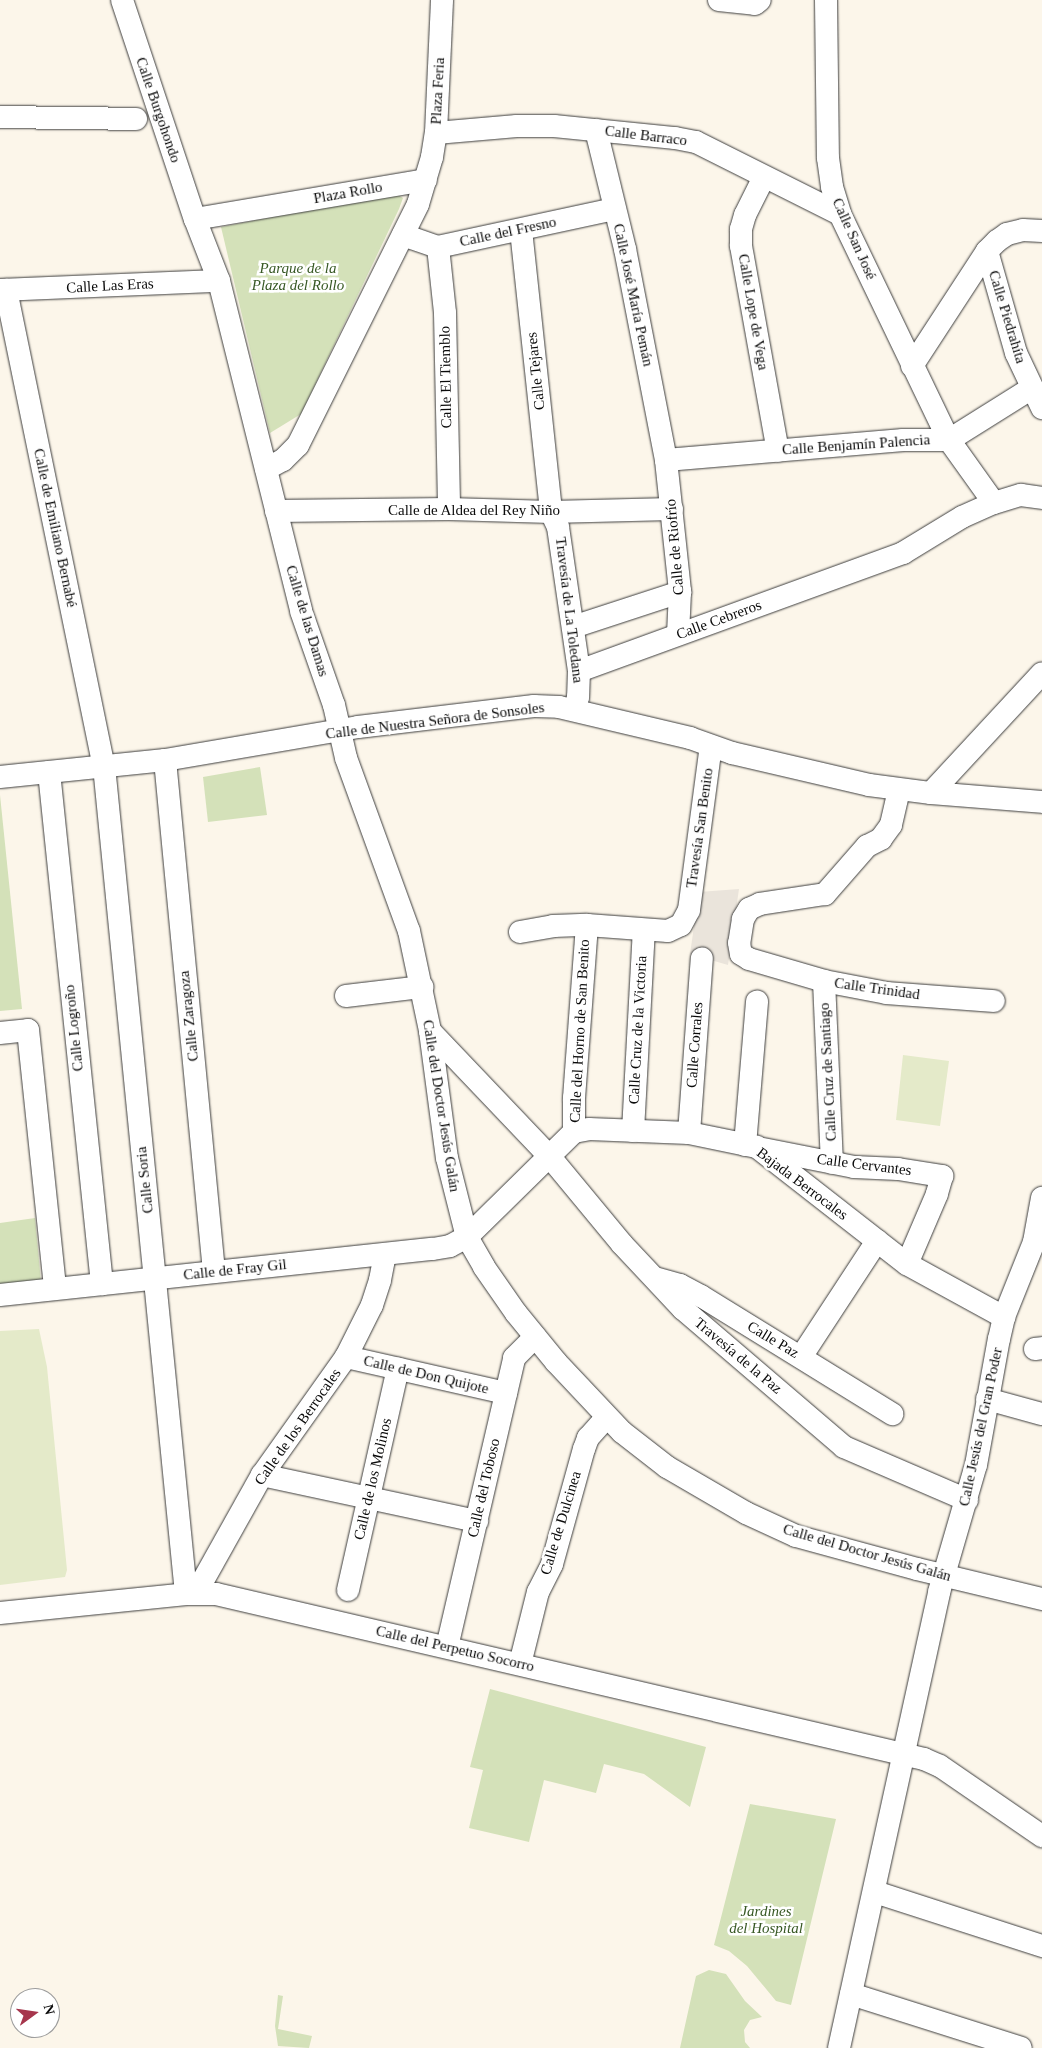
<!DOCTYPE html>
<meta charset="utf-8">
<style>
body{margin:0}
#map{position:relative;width:1042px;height:2048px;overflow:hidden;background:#fcf6ea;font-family:Georgia,serif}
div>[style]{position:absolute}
.green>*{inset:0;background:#d4e1b9}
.pitch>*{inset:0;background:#e4eac9}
.plaza>*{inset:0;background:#eae4db}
.roads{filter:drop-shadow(0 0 1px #3d3d3d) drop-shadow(0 0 1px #3d3d3d)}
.minor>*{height:22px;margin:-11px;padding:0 11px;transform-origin:11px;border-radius:11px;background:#fff}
span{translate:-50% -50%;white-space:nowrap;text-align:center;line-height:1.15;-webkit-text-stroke:5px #fff;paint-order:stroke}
.street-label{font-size:15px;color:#0a0a0a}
.park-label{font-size:15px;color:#375824;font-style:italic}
.north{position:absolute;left:10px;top:1988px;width:50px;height:50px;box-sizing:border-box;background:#fff;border:1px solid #9d9d9d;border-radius:50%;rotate:76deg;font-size:14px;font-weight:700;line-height:20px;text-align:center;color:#0a0a0a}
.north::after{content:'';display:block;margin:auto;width:18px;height:22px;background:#a6364c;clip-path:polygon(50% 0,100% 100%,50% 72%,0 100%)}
</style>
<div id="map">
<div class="green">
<i style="clip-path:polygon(395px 193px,403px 198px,399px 209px,301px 414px,270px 433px,221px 227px)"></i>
<i style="clip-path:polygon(260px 767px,267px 815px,208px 822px,203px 777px)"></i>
<i style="clip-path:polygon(0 795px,22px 1009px,0 1011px)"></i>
<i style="clip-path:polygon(35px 1218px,41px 1282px,0 1285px,0 1223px)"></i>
<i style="clip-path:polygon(490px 1689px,706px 1747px,690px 1807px,644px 1774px,604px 1764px,596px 1793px,544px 1780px,529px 1842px,469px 1828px,483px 1770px,470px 1767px)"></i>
<i style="clip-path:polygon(750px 1804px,836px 1819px,791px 2005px,776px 2001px,747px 1966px,729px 1951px,714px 1945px)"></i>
<i style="clip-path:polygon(709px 1970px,726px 1974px,745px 2001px,762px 2017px,750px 2020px,744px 2030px,745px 2042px,750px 2048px,680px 2048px,696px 1976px)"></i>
<i style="clip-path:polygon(278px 1995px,283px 1996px,278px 2029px,312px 2036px,309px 2048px,278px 2046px,275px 2026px)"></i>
</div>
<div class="pitch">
<i style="clip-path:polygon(903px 1055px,949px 1061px,940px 1126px,896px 1120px)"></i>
<i style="clip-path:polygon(39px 1329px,47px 1367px,67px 1570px,65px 1577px,0 1585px,0 1331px)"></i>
</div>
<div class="plaza">
<i style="clip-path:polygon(739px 889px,728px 965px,690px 954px,699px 892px)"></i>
</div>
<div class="roads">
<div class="minor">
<i style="left:122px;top:0;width:231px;rotate:71.6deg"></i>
<i style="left:195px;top:219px;width:66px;rotate:68.8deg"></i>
<i style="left:219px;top:281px;width:340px;rotate:76deg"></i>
<i style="left:301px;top:611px;width:100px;rotate:70.7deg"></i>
<i style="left:334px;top:705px;width:54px;rotate:77.2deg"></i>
<i style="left:346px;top:758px;width:184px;rotate:70deg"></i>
<i style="left:409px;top:931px;width:102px;rotate:78.1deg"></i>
<i style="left:430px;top:1031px;width:128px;rotate:82.4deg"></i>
<i style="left:447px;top:1158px;width:81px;rotate:75.8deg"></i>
<i style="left:467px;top:1237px;width:34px;rotate:60deg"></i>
<i style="left:484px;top:1267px;width:56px;rotate:55.2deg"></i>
<i style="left:516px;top:1313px;width:63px;rotate:50.8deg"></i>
<i style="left:556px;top:1362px;width:96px;rotate:46.7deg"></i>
<i style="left:622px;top:1432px;width:57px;rotate:37.9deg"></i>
<i style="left:667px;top:1467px;width:91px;rotate:30.2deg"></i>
<i style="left:746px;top:1513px;width:55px;rotate:24.7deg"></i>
<i style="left:796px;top:1536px;width:125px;rotate:15.3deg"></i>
<i style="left:917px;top:1569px;width:129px;rotate:13.5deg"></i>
<i style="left:719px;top:0;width:36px;rotate:6deg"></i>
<i style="left:755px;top:4px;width:6px;rotate:-39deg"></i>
<i style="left:826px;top:0;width:158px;rotate:89.3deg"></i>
<i style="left:828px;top:158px;width:29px;rotate:82deg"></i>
<i style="left:832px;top:187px;width:28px;rotate:73deg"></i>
<i style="left:840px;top:214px;width:251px;rotate:64.3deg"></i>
<i style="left:949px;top:440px;width:77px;rotate:54.5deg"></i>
<i style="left:0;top:117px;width:136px;rotate:0.8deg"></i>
<i style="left:596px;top:130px;width:122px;rotate:76.3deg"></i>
<i style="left:625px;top:249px;width:215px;rotate:79deg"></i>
<i style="left:666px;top:460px;width:133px;rotate:83.9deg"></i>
<i style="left:680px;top:592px;width:42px;rotate:92.7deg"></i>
<i style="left:436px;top:133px;width:81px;rotate:-4.9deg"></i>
<i style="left:517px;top:126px;width:37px"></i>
<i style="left:554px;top:126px;width:122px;rotate:5.7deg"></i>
<i style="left:675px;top:138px;width:21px;rotate:11deg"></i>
<i style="left:696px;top:142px;width:161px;rotate:26.6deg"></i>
<i style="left:764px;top:177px;width:42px;rotate:116.6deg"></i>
<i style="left:745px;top:215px;width:15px;rotate:106deg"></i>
<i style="left:741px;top:229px;width:17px;rotate:90deg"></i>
<i style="left:741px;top:246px;width:208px;rotate:79.8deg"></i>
<i style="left:195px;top:219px;width:234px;rotate:-9.6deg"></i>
<i style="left:521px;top:230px;width:284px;rotate:83.9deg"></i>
<i style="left:551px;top:512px;width:17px;rotate:65deg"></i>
<i style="left:558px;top:527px;width:146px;rotate:81.7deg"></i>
<i style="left:579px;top:671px;width:26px;rotate:92deg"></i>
<i style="left:578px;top:697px;width:13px;rotate:103deg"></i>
<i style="left:403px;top:235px;width:37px;rotate:19deg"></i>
<i style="left:438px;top:247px;width:180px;rotate:-12.2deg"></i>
<i style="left:438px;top:247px;width:66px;rotate:83.9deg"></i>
<i style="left:445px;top:313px;width:196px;rotate:88.8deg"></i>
<i style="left:987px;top:251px;width:106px;rotate:74.1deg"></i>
<i style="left:1016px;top:353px;width:61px;rotate:64.7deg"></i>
<i style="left:0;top:290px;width:219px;rotate:-2.4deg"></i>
<i style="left:6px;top:290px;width:486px;rotate:78.4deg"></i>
<i style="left:104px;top:766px;width:832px;rotate:84.34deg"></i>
<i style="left:912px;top:366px;width:137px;rotate:-56.9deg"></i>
<i style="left:987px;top:251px;width:14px;rotate:-45deg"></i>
<i style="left:997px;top:241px;width:12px;rotate:-35deg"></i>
<i style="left:1007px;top:234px;width:16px;rotate:-14deg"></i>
<i style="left:1023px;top:230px;width:19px;rotate:3deg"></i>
<i style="left:666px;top:460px;width:238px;rotate:-4.8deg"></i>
<i style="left:903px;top:440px;width:46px"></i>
<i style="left:949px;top:440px;width:98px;rotate:-32.1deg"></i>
<i style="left:266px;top:469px;width:19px;rotate:-28deg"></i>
<i style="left:283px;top:460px;width:21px;rotate:-45deg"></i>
<i style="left:298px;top:445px;width:269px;rotate:-63.5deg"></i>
<i style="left:418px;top:204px;width:49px;rotate:-73.4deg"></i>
<i style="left:432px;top:157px;width:24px;rotate:-81deg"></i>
<i style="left:436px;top:133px;width:133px;rotate:-87.4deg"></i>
<i style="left:276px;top:511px;width:173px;rotate:-0.7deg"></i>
<i style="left:449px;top:509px;width:102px;rotate:1.7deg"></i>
<i style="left:551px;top:512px;width:121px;rotate:-1.4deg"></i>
<i style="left:573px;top:627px;width:113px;rotate:-18.1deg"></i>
<i style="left:579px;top:671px;width:345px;rotate:-20deg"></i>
<i style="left:903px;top:553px;width:69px;rotate:-31.4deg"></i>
<i style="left:962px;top:517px;width:35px;rotate:-24deg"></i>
<i style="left:994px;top:503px;width:28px;rotate:-17deg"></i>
<i style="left:1021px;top:495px;width:21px;rotate:8deg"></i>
<i style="left:165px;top:760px;width:514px;rotate:84.53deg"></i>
<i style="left:49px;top:772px;width:515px;rotate:84.09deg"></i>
<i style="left:0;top:777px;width:166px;rotate:-5.9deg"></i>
<i style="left:165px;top:760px;width:196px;rotate:-9.7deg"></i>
<i style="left:358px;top:727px;width:177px;rotate:-6.8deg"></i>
<i style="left:534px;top:706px;width:25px;rotate:2deg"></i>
<i style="left:559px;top:707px;width:135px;rotate:13.3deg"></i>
<i style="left:690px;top:738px;width:45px;rotate:19.7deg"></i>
<i style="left:732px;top:753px;width:141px;rotate:13.1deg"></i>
<i style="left:869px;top:785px;width:63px;rotate:7.4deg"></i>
<i style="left:931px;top:793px;width:111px;rotate:4.6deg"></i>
<i style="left:899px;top:790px;width:36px;rotate:103deg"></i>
<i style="left:891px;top:825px;width:17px;rotate:126deg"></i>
<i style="left:881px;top:839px;width:16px;rotate:153deg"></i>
<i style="left:867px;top:846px;width:64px;rotate:131.2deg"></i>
<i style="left:825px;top:894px;width:66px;rotate:171.3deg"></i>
<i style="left:760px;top:904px;width:12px;rotate:156deg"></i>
<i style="left:749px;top:909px;width:12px;rotate:121deg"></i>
<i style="left:743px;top:919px;width:24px;rotate:99deg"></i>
<i style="left:739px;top:943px;width:11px;rotate:80deg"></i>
<i style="left:741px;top:954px;width:9px;rotate:32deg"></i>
<i style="left:749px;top:959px;width:78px;rotate:16.3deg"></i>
<i style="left:824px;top:981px;width:64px;rotate:10.8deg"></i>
<i style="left:887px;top:993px;width:107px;rotate:4.3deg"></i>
<i style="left:931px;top:793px;width:163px;rotate:-47.2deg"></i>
<i style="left:520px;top:932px;width:34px;rotate:-10deg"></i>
<i style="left:553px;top:926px;width:34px;rotate:-2deg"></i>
<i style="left:587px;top:925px;width:81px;rotate:4.2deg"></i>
<i style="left:668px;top:931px;width:14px;rotate:-25deg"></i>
<i style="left:681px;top:925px;width:17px;rotate:-62deg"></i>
<i style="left:689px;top:910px;width:165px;rotate:-82.4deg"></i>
<i style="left:824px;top:981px;width:182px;rotate:87.5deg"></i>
<i style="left:346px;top:996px;width:77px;rotate:-6.8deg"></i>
<i style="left:430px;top:1031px;width:174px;rotate:46.4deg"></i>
<i style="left:550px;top:1157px;width:113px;rotate:50.4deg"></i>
<i style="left:622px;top:1244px;width:89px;rotate:46.8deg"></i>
<i style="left:683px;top:1309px;width:212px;rotate:40.6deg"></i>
<i style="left:844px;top:1447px;width:134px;rotate:23.3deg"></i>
<i style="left:0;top:1033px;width:28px;rotate:-6deg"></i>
<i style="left:28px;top:1030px;width:260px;rotate:84deg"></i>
<i style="left:633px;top:1131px;width:201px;rotate:-86.9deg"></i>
<i style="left:574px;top:1132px;width:15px;rotate:-11deg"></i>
<i style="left:589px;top:1129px;width:100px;rotate:2.3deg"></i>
<i style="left:689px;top:1133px;width:69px;rotate:11.6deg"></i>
<i style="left:757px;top:1147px;width:190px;rotate:38deg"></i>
<i style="left:907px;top:1264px;width:111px;rotate:28.7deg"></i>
<i style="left:689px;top:1133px;width:175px;rotate:-85.8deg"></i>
<i style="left:745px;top:1145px;width:144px;rotate:-85.2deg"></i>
<i style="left:763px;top:1149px;width:93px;rotate:11.2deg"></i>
<i style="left:854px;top:1167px;width:44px;rotate:2.6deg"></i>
<i style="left:898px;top:1169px;width:45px;rotate:9deg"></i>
<i style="left:942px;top:1176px;width:19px;rotate:106deg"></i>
<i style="left:937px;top:1194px;width:76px;rotate:113.2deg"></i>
<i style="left:655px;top:1278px;width:26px;rotate:16deg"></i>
<i style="left:680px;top:1285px;width:24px;rotate:28deg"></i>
<i style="left:701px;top:1296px;width:225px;rotate:31.7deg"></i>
<i style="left:0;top:1295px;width:435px;rotate:-6.1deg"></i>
<i style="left:433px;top:1249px;width:17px;rotate:-10deg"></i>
<i style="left:450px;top:1246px;width:19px;rotate:-28deg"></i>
<i style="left:467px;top:1237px;width:150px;rotate:-44.5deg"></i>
<i style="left:574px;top:1132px;width:34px;rotate:-90deg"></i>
<i style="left:574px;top:1098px;width:173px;rotate:-85.7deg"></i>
<i style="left:1035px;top:1349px;width:7px;rotate:-8deg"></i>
<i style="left:346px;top:1357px;width:164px;rotate:12.7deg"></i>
<i style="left:801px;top:1357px;width:139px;rotate:-56.8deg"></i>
<i style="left:987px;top:1399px;width:57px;rotate:15.3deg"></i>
<i style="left:262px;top:1475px;width:220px;rotate:12.1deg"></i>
<i style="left:348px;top:1590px;width:227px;rotate:-77.3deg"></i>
<i style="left:196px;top:1593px;width:135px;rotate:-60.8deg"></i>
<i style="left:262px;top:1475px;width:145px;rotate:-54.6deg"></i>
<i style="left:346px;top:1357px;width:58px;rotate:-63.4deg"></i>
<i style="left:372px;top:1305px;width:26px;rotate:-72deg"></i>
<i style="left:380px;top:1280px;width:26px;rotate:-79deg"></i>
<i style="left:0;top:1613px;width:187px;rotate:-5.8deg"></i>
<i style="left:186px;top:1594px;width:30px"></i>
<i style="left:216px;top:1594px;width:727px;rotate:13.12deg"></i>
<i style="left:924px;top:1759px;width:17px;rotate:24deg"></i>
<i style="left:940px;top:1766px;width:124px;rotate:34.5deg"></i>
<i style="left:447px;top:1647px;width:297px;rotate:-76.9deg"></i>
<i style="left:514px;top:1358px;width:30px;rotate:-45deg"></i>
<i style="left:520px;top:1664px;width:74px;rotate:-76deg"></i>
<i style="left:538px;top:1592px;width:31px;rotate:-63deg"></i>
<i style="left:552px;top:1564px;width:119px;rotate:-74.5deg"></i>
<i style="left:584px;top:1449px;width:12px;rotate:-70deg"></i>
<i style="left:588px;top:1438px;width:28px;rotate:-48deg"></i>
<i style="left:875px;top:1892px;width:176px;rotate:17.9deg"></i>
<i style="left:851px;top:1994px;width:178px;rotate:17.6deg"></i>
<i style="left:839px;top:2048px;width:467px;rotate:-77.6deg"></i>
<i style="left:939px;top:1592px;width:132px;rotate:-73.8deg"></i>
<i style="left:976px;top:1465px;width:128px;rotate:-79.7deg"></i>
<i style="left:999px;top:1339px;width:23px;rotate:-77deg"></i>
<i style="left:1004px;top:1317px;width:81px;rotate:-68.2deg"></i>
<i style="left:1034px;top:1242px;width:45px;rotate:-79.7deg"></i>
</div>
</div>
<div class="street-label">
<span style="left:438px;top:91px;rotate:-87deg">Plaza Feria</span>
<span style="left:158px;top:110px;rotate:71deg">Calle Burgohondo</span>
<span style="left:646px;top:136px;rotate:7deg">Calle Barraco</span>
<span style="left:348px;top:193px;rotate:-10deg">Plaza Rollo</span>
<span style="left:508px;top:232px;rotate:-12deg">Calle del Fresno</span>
<span style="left:854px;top:239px;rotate:66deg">Calle San José</span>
<span style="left:110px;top:286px;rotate:-3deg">Calle Las Eras</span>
<span style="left:633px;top:295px;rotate:78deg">Calle José María Pemán</span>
<span style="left:753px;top:312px;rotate:80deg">Calle Lope de Vega</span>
<span style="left:1007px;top:317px;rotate:73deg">Calle Piedrahíta</span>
<span style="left:536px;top:371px;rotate:-96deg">Calle Tejares</span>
<span style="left:446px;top:377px;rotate:-91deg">Calle El Tiemblo</span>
<span style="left:856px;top:445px;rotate:-4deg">Calle Benjamín Palencia</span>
<span style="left:474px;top:511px">Calle de Aldea del Rey Niño</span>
<span style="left:55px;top:528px;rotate:78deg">Calle de Emiliano Bernabé</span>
<span style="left:675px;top:547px;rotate:-95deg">Calle de Riofrío</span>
<span style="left:569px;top:610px;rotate:83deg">Travesía de La Toledana</span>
<span style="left:719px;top:620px;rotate:-20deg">Calle Cebreros</span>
<span style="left:307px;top:621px;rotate:73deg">Calle de las Damas</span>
<span style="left:435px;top:721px;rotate:-7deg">Calle de Nuestra Señora de Sonsoles</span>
<span style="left:700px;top:828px;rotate:-82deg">Travesía San Benito</span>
<span style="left:877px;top:989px;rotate:8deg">Calle Trinidad</span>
<span style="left:189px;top:1016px;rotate:-96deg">Calle Zaragoza</span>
<span style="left:74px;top:1028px;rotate:-96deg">Calle Logroño</span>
<span style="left:638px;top:1030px;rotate:-87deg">Calle Cruz de la Victoria</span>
<span style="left:580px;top:1031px;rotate:-87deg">Calle del Horno de San Benito</span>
<span style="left:695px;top:1045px;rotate:-86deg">Calle Corrales</span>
<span style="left:828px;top:1072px;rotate:-93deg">Calle Cruz de Santiago</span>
<span style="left:441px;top:1106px;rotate:81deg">Calle del Doctor Jesús Galán</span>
<span style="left:864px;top:1165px;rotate:7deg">Calle Cervantes</span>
<span style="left:145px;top:1180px;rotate:-96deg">Calle Soria</span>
<span style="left:802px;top:1184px;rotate:37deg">Bajada Berrocales</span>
<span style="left:235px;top:1270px;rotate:-6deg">Calle de Fray Gil</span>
<span style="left:773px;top:1340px;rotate:31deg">Calle Paz</span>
<span style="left:738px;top:1356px;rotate:40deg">Travesía de la Paz</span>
<span style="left:426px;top:1375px;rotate:13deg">Calle de Don Quijote</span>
<span style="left:298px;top:1427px;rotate:-55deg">Calle de los Berrocales</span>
<span style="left:981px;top:1427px;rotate:-78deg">Calle Jesús del Gran Poder</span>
<span style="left:373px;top:1479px;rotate:-77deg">Calle de los Molinos</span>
<span style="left:484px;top:1488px;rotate:-77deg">Calle del Toboso</span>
<span style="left:561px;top:1523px;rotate:-73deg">Calle de Dulcinea</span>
<span style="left:867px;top:1553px;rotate:16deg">Calle del Doctor Jesús Galán</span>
<span style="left:455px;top:1649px;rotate:13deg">Calle del Perpetuo Socorro</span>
</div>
<div class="park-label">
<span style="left:298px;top:277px">Parque de la<br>Plaza del Rollo</span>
<span style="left:766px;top:1920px">Jardines<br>del Hospital</span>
</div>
<div class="north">N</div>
</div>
